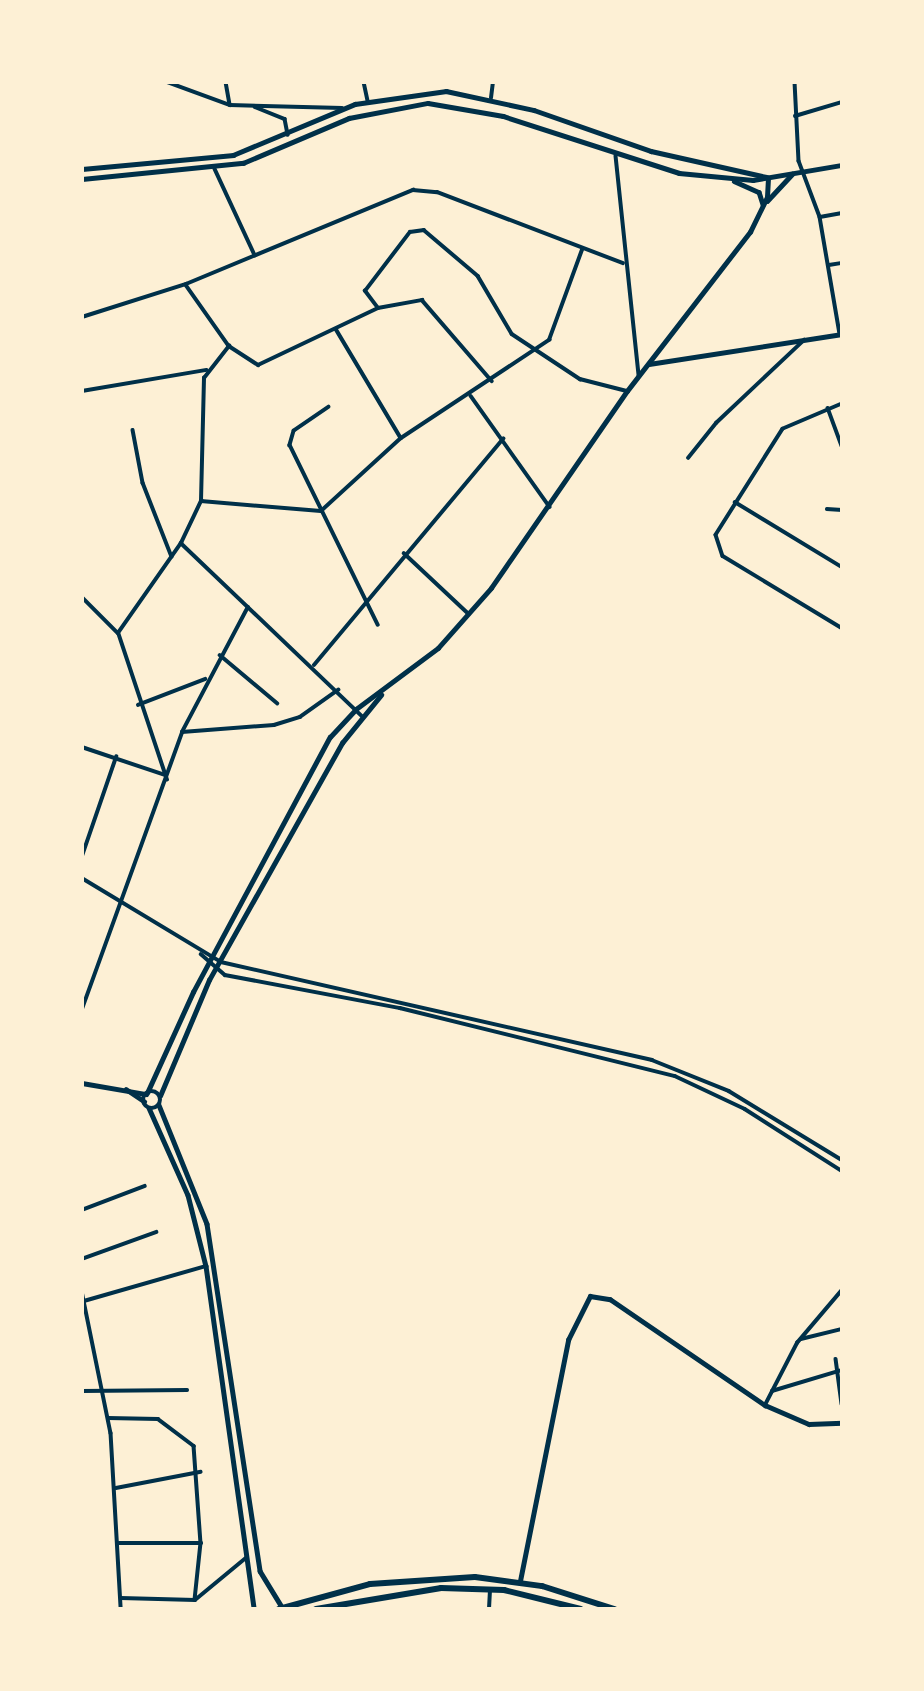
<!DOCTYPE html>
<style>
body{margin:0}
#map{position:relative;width:924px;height:1691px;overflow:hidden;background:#fdf0d5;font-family:Karla,sans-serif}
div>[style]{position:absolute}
.minor>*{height:3.5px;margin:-1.75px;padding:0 1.75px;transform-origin:1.75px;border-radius:1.75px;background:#003049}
.tertiary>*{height:4.5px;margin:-2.25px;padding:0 2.25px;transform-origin:2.25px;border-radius:2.25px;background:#003049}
.tertiary>.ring{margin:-2.25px;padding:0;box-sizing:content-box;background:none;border:4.5px solid #003049;border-radius:50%}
.primary>*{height:6px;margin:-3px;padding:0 3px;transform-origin:3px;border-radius:3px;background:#003049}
span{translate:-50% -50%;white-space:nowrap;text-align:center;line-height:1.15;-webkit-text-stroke:6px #fdf0d5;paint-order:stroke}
.frame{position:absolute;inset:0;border:84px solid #fdf0d5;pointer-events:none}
</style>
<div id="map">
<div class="minor">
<i style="left:167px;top:82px;width:67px;rotate:20.1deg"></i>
<i style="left:230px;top:105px;width:112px;rotate:1.5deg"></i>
<i style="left:226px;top:82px;width:23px;rotate:80deg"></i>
<i style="left:364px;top:82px;width:19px;rotate:78deg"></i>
<i style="left:795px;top:82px;width:79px;rotate:87.1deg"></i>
<i style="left:799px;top:161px;width:60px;rotate:69.4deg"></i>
<i style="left:820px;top:217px;width:119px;rotate:80.3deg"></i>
<i style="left:491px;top:98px;width:16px;rotate:-83deg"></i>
<i style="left:255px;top:107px;width:32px;rotate:22deg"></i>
<i style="left:285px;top:119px;width:16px;rotate:79deg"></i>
<i style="left:795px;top:116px;width:49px;rotate:-16.6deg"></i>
<i style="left:616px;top:156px;width:221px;rotate:84deg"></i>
<i style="left:215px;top:169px;width:95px;rotate:65.1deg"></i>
<i style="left:820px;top:217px;width:22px;rotate:-10deg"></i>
<i style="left:829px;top:265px;width:13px;rotate:-9deg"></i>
<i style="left:186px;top:285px;width:75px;rotate:54.8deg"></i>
<i style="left:229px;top:346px;width:35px;rotate:33deg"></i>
<i style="left:258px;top:365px;width:133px;rotate:-25.4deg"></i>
<i style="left:378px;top:308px;width:45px;rotate:-10.3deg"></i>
<i style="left:422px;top:300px;width:107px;rotate:49.2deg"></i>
<i style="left:377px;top:307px;width:20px;rotate:-127deg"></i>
<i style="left:365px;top:291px;width:74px;rotate:-52.7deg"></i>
<i style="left:410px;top:232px;width:14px;rotate:-8deg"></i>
<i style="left:424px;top:230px;width:71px;rotate:40.4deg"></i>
<i style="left:478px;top:276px;width:67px;rotate:59.6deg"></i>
<i style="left:512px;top:334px;width:82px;rotate:33.5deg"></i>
<i style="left:580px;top:379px;width:49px;rotate:14.3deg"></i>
<i style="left:82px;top:317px;width:109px;rotate:-17.6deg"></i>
<i style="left:186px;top:284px;width:246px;rotate:-22.5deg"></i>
<i style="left:413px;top:190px;width:24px;rotate:5deg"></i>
<i style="left:437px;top:192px;width:199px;rotate:20.9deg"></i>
<i style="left:336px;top:329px;width:127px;rotate:59.2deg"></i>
<i style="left:82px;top:391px;width:126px;rotate:-9.6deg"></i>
<i style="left:471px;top:396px;width:136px;rotate:54.6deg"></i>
<i style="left:842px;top:404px;width:64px;rotate:157deg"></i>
<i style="left:783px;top:429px;width:125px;rotate:122.3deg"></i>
<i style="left:716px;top:535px;width:22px;rotate:72deg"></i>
<i style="left:723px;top:556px;width:139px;rotate:31.2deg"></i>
<i style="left:329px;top:407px;width:42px;rotate:145.6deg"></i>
<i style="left:294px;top:431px;width:15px;rotate:106deg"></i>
<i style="left:290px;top:445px;width:200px;rotate:63.9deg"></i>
<i style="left:828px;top:408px;width:40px;rotate:69.8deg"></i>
<i style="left:133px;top:430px;width:54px;rotate:79.3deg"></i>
<i style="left:143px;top:483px;width:79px;rotate:68.6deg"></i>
<i style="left:688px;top:458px;width:45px;rotate:-51.3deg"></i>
<i style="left:716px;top:423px;width:121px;rotate:-43.3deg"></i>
<i style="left:201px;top:501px;width:120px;rotate:4.8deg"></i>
<i style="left:321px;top:511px;width:108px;rotate:-42.4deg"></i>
<i style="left:401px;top:438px;width:178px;rotate:-33.5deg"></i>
<i style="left:549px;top:340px;width:96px;rotate:-69.9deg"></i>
<i style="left:735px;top:502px;width:125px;rotate:31.3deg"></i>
<i style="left:827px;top:509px;width:15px;rotate:4deg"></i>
<i style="left:181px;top:543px;width:252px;rotate:43.7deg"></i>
<i style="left:404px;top:553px;width:89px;rotate:43.2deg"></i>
<i style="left:82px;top:597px;width:51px;rotate:45deg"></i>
<i style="left:220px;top:655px;width:75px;rotate:40.1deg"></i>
<i style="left:314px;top:665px;width:295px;rotate:-50.1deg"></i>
<i style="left:138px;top:705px;width:72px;rotate:-21.2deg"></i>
<i style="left:182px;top:732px;width:92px;rotate:-4.4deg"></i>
<i style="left:274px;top:725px;width:27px;rotate:-17deg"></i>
<i style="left:300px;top:717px;width:47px;rotate:-35.4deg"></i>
<i style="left:82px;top:747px;width:88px;rotate:18.6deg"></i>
<i style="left:167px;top:780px;width:155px;rotate:-108.4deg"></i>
<i style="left:118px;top:633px;width:110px;rotate:-55deg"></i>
<i style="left:181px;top:543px;width:47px;rotate:-64.5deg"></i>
<i style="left:201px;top:501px;width:123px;rotate:-88.6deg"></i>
<i style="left:204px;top:378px;width:41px;rotate:-52deg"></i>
<i style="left:82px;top:856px;width:105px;rotate:-71deg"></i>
<i style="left:82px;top:878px;width:162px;rotate:31.1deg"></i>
<i style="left:221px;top:962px;width:442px;rotate:12.8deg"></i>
<i style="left:652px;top:1060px;width:83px;rotate:21.9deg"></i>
<i style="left:729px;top:1091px;width:132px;rotate:31.4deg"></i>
<i style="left:201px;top:954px;width:32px;rotate:41deg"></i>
<i style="left:225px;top:975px;width:178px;rotate:10.7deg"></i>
<i style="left:400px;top:1008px;width:283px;rotate:13.9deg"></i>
<i style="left:675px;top:1076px;width:77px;rotate:25.2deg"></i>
<i style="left:745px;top:1109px;width:115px;rotate:32.6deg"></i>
<i style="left:82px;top:1009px;width:294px;rotate:-70.1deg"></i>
<i style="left:182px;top:732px;width:141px;rotate:-62.2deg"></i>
<i style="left:82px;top:1210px;width:67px;rotate:-20.9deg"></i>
<i style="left:82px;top:1259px;width:79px;rotate:-20deg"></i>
<i style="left:82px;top:1291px;width:145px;rotate:78.5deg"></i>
<i style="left:111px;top:1433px;width:176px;rotate:86.7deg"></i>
<i style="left:84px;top:1301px;width:127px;rotate:-16deg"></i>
<i style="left:801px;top:1339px;width:42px;rotate:-13.7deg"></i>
<i style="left:836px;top:1359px;width:45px;rotate:82.4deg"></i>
<i style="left:82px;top:1391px;width:105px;rotate:-0.5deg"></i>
<i style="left:772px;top:1391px;width:73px;rotate:-16.7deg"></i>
<i style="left:765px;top:1405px;width:70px;rotate:-62.7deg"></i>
<i style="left:797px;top:1343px;width:70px;rotate:-49.7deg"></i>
<i style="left:108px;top:1418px;width:50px;rotate:1.1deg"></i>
<i style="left:158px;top:1419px;width:45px;rotate:36.9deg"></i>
<i style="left:194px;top:1446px;width:97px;rotate:85.9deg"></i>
<i style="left:201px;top:1543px;width:57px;rotate:96deg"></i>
<i style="left:116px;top:1488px;width:86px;rotate:-10.8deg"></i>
<i style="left:119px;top:1543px;width:82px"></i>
<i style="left:121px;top:1598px;width:74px;rotate:1.5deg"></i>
<i style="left:195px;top:1600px;width:67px;rotate:-39.6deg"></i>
<i style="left:489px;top:1609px;width:18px;rotate:-87deg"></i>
</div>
<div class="tertiary">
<i style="left:82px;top:169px;width:152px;rotate:-5.3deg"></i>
<i style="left:233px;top:155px;width:132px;rotate:-22.7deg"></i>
<i style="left:355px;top:104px;width:92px;rotate:-8.1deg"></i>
<i style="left:446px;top:91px;width:90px;rotate:12.2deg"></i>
<i style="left:534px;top:110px;width:124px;rotate:19.3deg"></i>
<i style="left:651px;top:151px;width:118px;rotate:12.7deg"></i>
<i style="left:82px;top:179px;width:162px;rotate:-5.7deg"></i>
<i style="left:243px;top:163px;width:115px;rotate:-23deg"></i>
<i style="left:349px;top:118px;width:80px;rotate:-10.8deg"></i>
<i style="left:428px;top:103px;width:76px;rotate:9.8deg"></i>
<i style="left:503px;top:116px;width:185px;rotate:17.9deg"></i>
<i style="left:679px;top:173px;width:74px;rotate:5.4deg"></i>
<i style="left:753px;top:180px;width:90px;rotate:-9.6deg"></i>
<i style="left:734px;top:181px;width:27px;rotate:24deg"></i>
<i style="left:759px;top:192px;width:13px;rotate:72deg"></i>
<i style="left:767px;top:201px;width:37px;rotate:-47deg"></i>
<i style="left:649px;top:364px;width:195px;rotate:-8.8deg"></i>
<i style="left:82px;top:1083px;width:65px;rotate:9.8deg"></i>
<i style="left:126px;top:1089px;width:22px;rotate:34deg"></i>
<i class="ring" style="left:143px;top:1091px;width:13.5px;height:13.5px"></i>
<i style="left:147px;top:1093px;width:111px;rotate:-65.5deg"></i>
<i style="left:193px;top:992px;width:289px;rotate:-61.8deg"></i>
<i style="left:330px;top:737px;width:38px;rotate:-47deg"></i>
<i style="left:356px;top:709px;width:102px;rotate:-36.6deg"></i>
<i style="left:438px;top:648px;width:80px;rotate:-48.5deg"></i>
<i style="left:491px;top:588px;width:239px;rotate:-55.4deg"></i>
<i style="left:627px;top:391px;width:201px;rotate:-52.3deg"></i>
<i style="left:750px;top:232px;width:39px;rotate:-64deg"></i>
<i style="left:767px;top:197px;width:19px;rotate:-87deg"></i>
<i style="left:160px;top:1096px;width:126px;rotate:-67.1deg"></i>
<i style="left:209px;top:980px;width:272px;rotate:-60.7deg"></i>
<i style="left:342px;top:743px;width:62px;rotate:-50.9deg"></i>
<i style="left:159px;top:1105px;width:128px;rotate:68deg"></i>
<i style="left:207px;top:1224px;width:351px;rotate:81.3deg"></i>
<i style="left:260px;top:1571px;width:42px;rotate:58.6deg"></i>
<i style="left:149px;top:1108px;width:95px;rotate:65.9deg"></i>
<i style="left:188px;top:1195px;width:73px;rotate:75.8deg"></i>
<i style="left:206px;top:1266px;width:346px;rotate:82deg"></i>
<i style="left:520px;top:1581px;width:246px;rotate:-78.7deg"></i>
<i style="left:568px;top:1340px;width:49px;rotate:-63.4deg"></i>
<i style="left:590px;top:1296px;width:20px;rotate:9deg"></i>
<i style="left:610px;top:1299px;width:188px;rotate:34.4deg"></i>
<i style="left:765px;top:1405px;width:48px;rotate:23.4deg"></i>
<i style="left:809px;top:1424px;width:33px;rotate:-2deg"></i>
</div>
<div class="primary">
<i style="left:279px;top:1609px;width:94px;rotate:-15.4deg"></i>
<i style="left:370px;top:1584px;width:105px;rotate:-3.8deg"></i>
<i style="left:475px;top:1577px;width:68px;rotate:7.7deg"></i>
<i style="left:542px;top:1586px;width:76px;rotate:17.7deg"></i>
<i style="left:316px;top:1609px;width:127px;rotate:-9.5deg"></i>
<i style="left:441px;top:1588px;width:63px;rotate:1.8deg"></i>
<i style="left:504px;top:1590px;width:79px;rotate:13.9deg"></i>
</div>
<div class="frame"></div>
</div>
